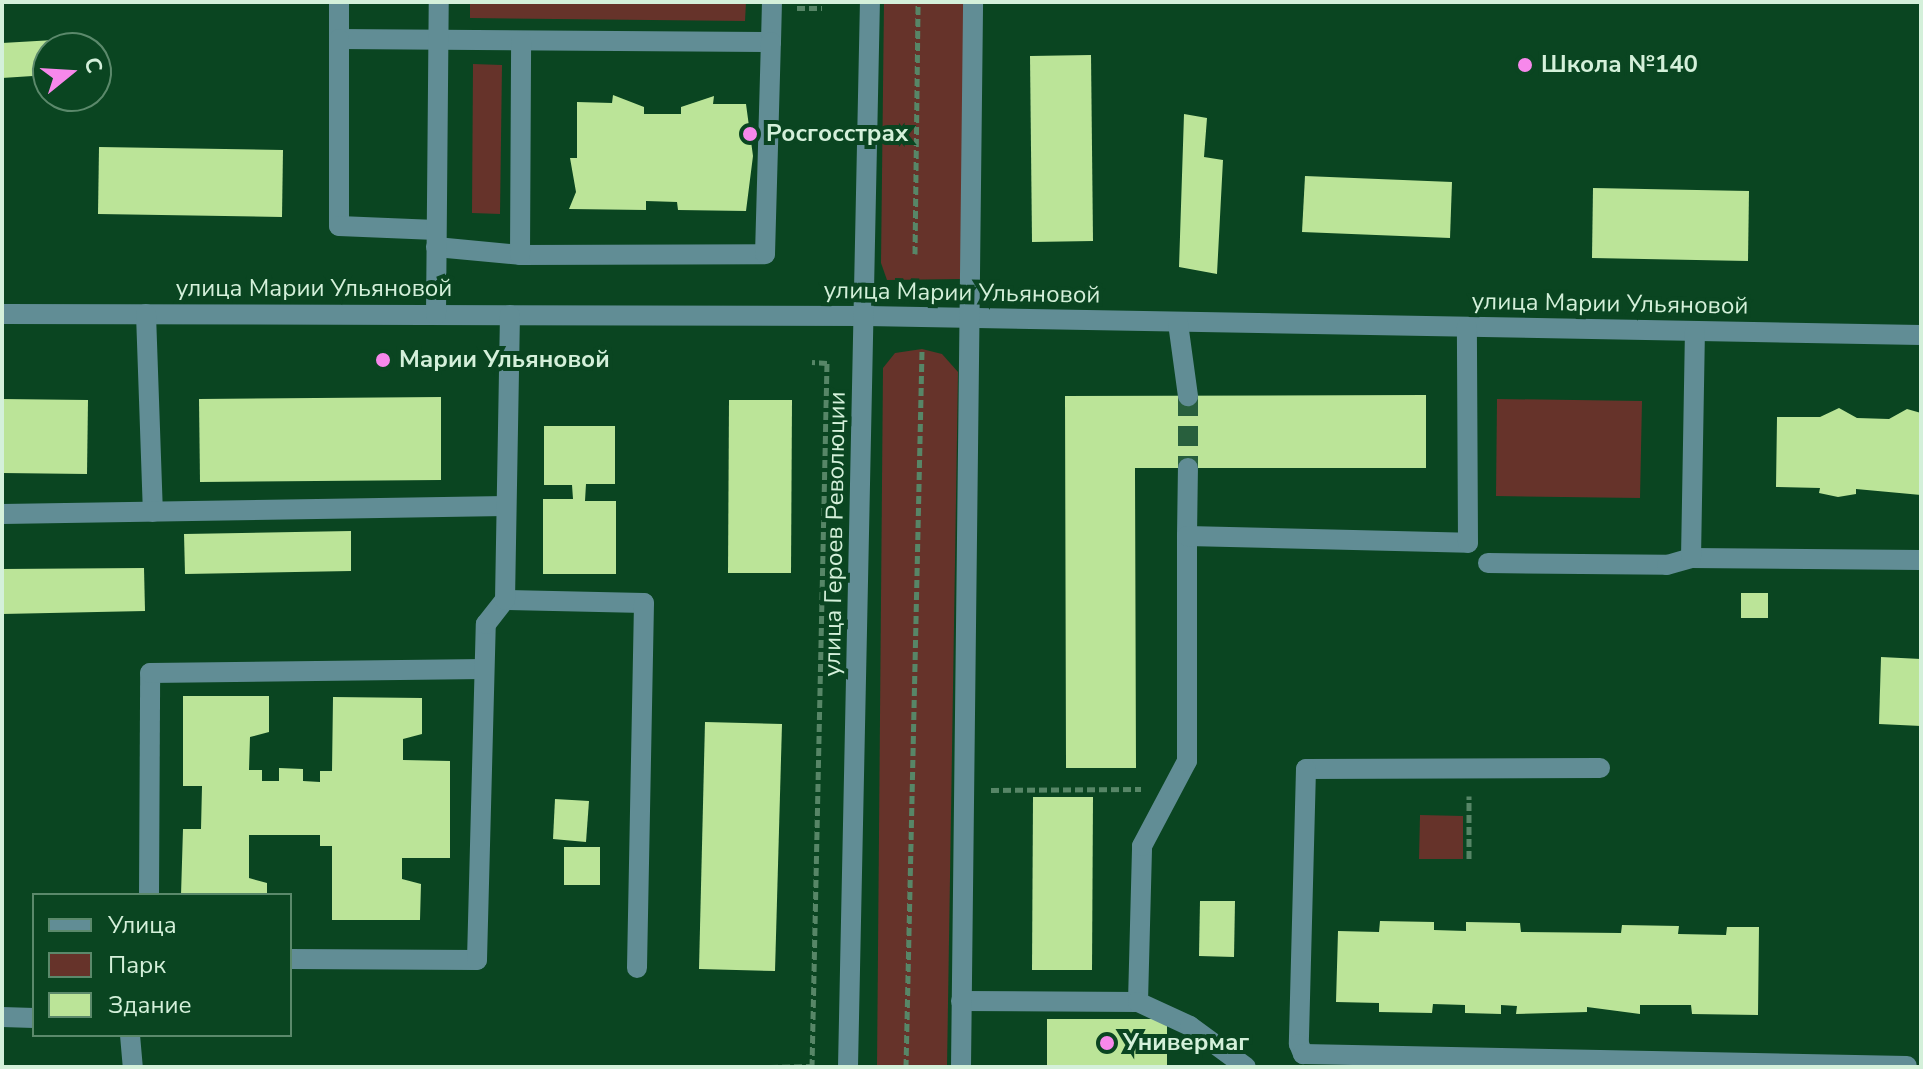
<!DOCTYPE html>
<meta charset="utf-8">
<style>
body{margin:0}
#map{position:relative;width:1923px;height:1069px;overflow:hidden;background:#0a4521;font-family:"Nunito Sans",sans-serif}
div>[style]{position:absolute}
.green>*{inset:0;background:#66332a}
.building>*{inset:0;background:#bbe498}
.minor-tunnel>*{height:20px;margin-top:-10px;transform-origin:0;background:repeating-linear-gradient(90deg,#285f3d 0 20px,transparent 0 30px)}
.path>*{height:5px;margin-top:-2.5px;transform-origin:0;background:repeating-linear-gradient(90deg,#578667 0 8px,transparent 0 12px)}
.minor>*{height:20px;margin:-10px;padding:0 10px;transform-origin:10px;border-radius:10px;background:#618d95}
.dots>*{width:22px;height:22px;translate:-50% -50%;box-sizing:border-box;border:4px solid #0a4521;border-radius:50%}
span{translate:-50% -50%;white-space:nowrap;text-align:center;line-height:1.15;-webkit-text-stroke:8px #0a4521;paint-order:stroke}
.poi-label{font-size:24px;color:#d4f0da;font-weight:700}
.left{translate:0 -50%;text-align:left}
.street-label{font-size:24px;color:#d4f0da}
.frame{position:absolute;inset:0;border:4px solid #d4f0da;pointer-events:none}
.legend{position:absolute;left:32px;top:893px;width:260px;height:144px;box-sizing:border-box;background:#0a4521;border:2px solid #5b896b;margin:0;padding:10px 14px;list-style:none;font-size:24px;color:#d4f0da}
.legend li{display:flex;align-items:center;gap:16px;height:40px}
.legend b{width:40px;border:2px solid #5b896b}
.north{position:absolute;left:32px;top:32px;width:80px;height:80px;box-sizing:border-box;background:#0a4521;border:2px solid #5b896b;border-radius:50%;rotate:72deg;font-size:22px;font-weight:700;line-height:32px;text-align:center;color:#d4f0da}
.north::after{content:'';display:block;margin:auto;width:28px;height:36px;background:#f788eb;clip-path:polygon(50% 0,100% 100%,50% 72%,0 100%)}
</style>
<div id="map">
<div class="green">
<i style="clip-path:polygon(470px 2px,746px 2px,745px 21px,470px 18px)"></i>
<i style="clip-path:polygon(884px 2px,964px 2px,961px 279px,887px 280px,881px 263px)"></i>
<i style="clip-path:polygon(473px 64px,502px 65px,500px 214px,472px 213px)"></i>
<i style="clip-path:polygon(922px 349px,942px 354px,958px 372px,947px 1067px,877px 1067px,883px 368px,895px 353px)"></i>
<i style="clip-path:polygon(1497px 399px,1642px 401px,1640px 498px,1496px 496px)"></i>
<i style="clip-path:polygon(1420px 815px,1463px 816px,1463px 859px,1419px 859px)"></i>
</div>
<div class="building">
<i style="clip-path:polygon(54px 40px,55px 48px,48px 48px,48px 75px,2px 78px,2px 43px)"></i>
<i style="clip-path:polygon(1091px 55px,1093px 241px,1032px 242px,1030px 56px)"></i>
<i style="clip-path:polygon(613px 95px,644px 107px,644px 114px,681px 114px,681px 107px,714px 96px,713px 104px,746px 104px,753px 156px,746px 211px,678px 210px,677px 202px,646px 201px,646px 210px,569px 209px,576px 192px,570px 158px,577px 158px,577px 102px,612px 103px)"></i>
<i style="clip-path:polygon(1184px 114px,1207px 118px,1204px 157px,1223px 160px,1217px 274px,1179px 267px)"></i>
<i style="clip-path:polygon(99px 147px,283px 150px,282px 217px,98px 214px)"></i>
<i style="clip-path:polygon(1305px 176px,1452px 182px,1450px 238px,1302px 232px)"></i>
<i style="clip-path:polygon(1593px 188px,1749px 191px,1748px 261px,1592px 258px)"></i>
<i style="clip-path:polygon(1426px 395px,1426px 468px,1135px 468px,1136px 768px,1066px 768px,1065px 396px)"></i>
<i style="clip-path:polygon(441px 397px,441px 480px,200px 482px,199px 399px)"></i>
<i style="clip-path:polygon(2px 399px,88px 400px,87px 474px,2px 473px)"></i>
<i style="clip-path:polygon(729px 400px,792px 400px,791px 573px,728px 573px)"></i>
<i style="clip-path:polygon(1839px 408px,1857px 418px,1889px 419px,1907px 409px,1921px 413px,1921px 495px,1856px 489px,1856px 494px,1838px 497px,1819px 493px,1820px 488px,1776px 487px,1777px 417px,1820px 417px)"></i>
<i style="clip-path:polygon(544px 426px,615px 426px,615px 484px,586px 484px,585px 501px,616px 501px,616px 574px,543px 574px,543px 499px,573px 499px,572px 485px,544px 485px)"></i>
<i style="clip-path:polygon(351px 531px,351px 571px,185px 574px,184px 534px)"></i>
<i style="clip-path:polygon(144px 568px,145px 611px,2px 614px,2px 569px)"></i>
<i style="clip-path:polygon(1741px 593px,1768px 593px,1768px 618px,1741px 618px)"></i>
<i style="clip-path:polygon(1881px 657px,1921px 659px,1921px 726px,1879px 724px)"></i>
<i style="clip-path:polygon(183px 696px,269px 696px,269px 732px,250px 737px,249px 770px,262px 770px,262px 781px,279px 781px,279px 768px,303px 769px,303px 781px,320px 782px,320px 771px,332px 771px,333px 697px,422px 698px,422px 734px,403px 739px,403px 760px,450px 761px,450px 858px,402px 858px,402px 879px,421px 884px,420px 920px,332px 920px,332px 846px,320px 846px,320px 835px,249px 835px,249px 878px,267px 883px,267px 895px,181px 895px,183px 829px,201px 829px,202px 786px,183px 786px)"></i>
<i style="clip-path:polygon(705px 722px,782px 724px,775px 971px,699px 969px)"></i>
<i style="clip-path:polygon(1033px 797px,1093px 797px,1092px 970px,1032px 970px)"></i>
<i style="clip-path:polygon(555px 799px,589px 801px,586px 842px,553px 839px)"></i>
<i style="clip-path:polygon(564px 847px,600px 847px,600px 885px,564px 885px)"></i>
<i style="clip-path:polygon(1200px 901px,1235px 901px,1234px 957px,1199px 956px)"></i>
<i style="clip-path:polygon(1380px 921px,1434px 922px,1434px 930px,1466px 931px,1466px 922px,1520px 923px,1521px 932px,1621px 933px,1622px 925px,1679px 926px,1678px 934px,1726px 935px,1727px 927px,1759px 927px,1758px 1015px,1692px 1014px,1691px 1005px,1640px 1005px,1640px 1014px,1587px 1007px,1587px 1012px,1516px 1014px,1517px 1006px,1501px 1005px,1501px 1014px,1465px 1013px,1465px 1005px,1433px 1004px,1432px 1013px,1379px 1012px,1379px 1003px,1336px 1002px,1338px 931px,1379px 932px)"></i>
<i style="clip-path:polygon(1047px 1019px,1167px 1019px,1167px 1067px,1047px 1067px)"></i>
</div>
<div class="minor-tunnel">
<i style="left:1188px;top:396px;width:72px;rotate:90deg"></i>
</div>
<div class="path">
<i style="left:797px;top:8px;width:25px"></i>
<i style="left:915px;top:254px;width:252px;rotate:-89.3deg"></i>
<i style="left:991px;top:790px;width:150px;rotate:-0.4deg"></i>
<i style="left:1469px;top:859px;width:63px;rotate:-90deg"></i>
<i style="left:770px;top:1067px;width:42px;rotate:-1.4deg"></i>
<i style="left:812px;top:1067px;width:704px;rotate:-88.78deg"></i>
<i style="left:827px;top:363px;width:15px;rotate:-176deg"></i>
<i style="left:906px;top:1067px;width:718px;rotate:-88.72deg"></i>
</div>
<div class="minor">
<i style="left:339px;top:2px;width:37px;rotate:90deg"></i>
<i style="left:339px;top:39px;width:432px;rotate:0.4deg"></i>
<i style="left:771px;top:42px;width:40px;rotate:-88.6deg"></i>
<i style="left:339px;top:39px;width:187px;rotate:90deg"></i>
<i style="left:339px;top:226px;width:97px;rotate:2.4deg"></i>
<i style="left:436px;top:247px;width:84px;rotate:5.4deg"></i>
<i style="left:520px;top:255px;width:245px;rotate:-0.2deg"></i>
<i style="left:765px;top:254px;width:212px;rotate:-88.4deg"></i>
<i style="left:520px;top:255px;width:214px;rotate:-89.7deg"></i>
<i style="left:2px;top:314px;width:864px;rotate:0.13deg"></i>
<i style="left:866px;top:316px;width:1055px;rotate:1.03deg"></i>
<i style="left:146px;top:314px;width:198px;rotate:88deg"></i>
<i style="left:436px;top:315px;width:313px;rotate:-89.5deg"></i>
<i style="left:1178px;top:323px;width:74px;rotate:82.2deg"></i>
<i style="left:2px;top:514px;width:504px;rotate:-0.91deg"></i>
<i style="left:1187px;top:536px;width:68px;rotate:-89.2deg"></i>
<i style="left:1691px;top:558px;width:230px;rotate:0.5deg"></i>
<i style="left:1488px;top:563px;width:179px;rotate:0.6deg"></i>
<i style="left:1667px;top:565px;width:25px;rotate:-16deg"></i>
<i style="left:1691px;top:558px;width:227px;rotate:-89deg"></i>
<i style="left:505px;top:600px;width:139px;rotate:1.2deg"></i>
<i style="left:644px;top:603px;width:365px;rotate:91.1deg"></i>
<i style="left:1600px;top:768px;width:294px;rotate:179.8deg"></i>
<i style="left:1306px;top:769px;width:275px;rotate:91.5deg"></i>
<i style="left:1299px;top:1044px;width:11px;rotate:68deg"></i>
<i style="left:1303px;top:1054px;width:604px;rotate:1.14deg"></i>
<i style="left:149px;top:895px;width:222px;rotate:-89.7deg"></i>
<i style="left:150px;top:673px;width:334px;rotate:-0.7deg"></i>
<i style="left:290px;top:959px;width:187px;rotate:0.3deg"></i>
<i style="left:477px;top:960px;width:336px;rotate:-88.5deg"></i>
<i style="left:486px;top:624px;width:31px;rotate:-52deg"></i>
<i style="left:505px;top:600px;width:285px;rotate:-89deg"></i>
<i style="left:961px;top:1001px;width:177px;rotate:0.3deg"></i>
<i style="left:1138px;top:1002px;width:156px;rotate:-88.5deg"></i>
<i style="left:1142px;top:846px;width:96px;rotate:-62.1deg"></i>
<i style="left:1187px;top:761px;width:225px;rotate:-90deg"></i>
<i style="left:1187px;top:536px;width:281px;rotate:1.4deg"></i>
<i style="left:1468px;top:543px;width:216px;rotate:-90.3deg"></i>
<i style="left:1138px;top:1002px;width:57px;rotate:24.8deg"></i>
<i style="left:1190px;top:1026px;width:69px;rotate:36.2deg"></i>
<i style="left:2px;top:1017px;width:32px;rotate:2deg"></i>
<i style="left:130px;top:1035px;width:32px;rotate:85deg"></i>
<i style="left:848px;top:1067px;width:1065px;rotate:-88.82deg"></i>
<i style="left:961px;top:1067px;width:1065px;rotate:-89.35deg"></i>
</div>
<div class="dots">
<i style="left:1525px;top:65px;background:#f788eb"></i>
<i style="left:750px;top:134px;background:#f788eb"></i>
<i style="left:383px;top:360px;background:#f788eb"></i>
<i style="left:1107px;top:1043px;background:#f788eb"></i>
</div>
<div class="poi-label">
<span class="left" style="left:1541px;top:65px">Школа №140</span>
<span class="left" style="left:766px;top:134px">Росгосстрах</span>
<span class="left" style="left:399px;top:360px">Марии Ульяновой</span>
<span class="left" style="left:1123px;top:1043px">Универмаг</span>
</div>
<div class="street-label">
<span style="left:314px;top:289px">улица Марии Ульяновой</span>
<span style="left:962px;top:293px;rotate:1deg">улица Марии Ульяновой</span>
<span style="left:1610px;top:304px;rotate:1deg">улица Марии Ульяновой</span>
<span style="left:835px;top:534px;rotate:-89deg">улица Героев Революции</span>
</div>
<div class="frame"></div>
<ul class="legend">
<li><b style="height:10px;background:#618d95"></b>Улица</li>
<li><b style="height:22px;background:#66332a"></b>Парк</li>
<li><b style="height:22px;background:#bbe498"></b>Здание</li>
</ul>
<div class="north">С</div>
</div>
